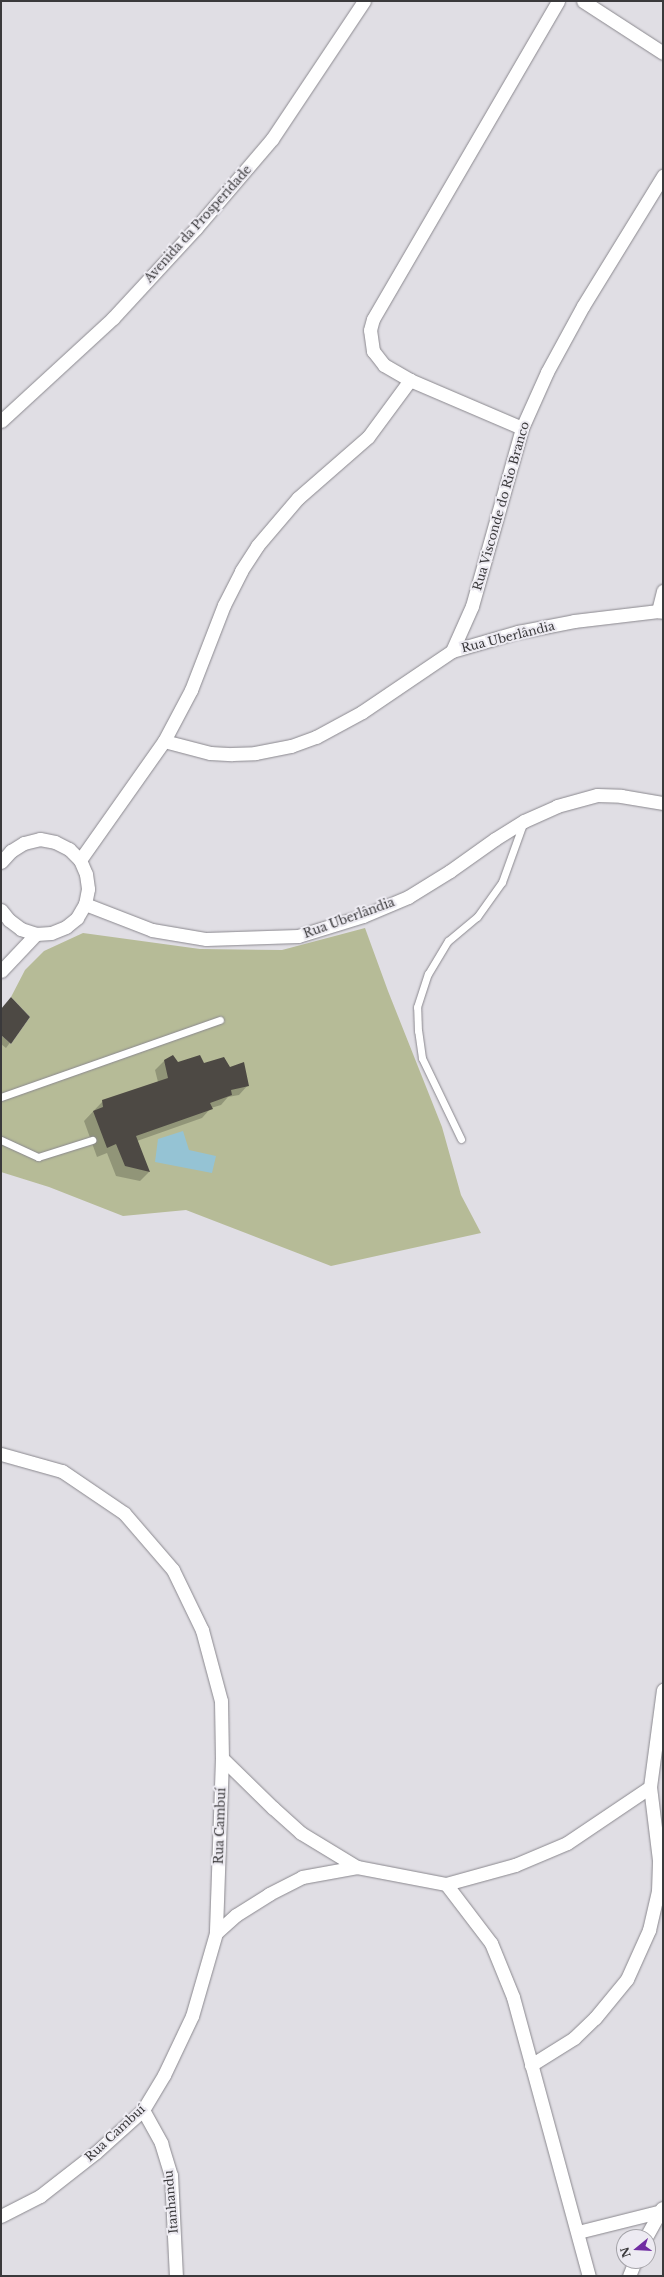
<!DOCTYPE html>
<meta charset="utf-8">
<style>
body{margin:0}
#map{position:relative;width:664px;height:2277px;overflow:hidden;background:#e0dee4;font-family:"Libre Baskerville",serif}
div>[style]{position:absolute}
.green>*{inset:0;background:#b6bb97}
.water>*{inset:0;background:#95c3d4}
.shadow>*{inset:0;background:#0003}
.building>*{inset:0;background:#4d4944}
.roads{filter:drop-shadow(0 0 1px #8a888e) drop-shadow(0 0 1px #8a888e)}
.service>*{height:7px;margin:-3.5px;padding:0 3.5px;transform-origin:3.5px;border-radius:3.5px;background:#fff}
.minor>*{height:13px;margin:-6.5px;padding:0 6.5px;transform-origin:6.5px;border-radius:6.5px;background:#fff}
span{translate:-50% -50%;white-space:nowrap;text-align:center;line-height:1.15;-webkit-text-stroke:4px #edebf2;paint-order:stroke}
.street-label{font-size:12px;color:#3a393b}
.frame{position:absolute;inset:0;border:2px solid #3a393b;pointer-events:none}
.north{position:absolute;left:616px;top:2229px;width:40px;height:40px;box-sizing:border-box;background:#edebf2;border:1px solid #a5a4a9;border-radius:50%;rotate:252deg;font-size:11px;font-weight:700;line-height:16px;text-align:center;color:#3a393b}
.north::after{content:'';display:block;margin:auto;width:14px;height:18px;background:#702da2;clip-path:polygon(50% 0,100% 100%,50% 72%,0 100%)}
</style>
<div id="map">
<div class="green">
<i style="clip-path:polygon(365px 928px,388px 991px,442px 1127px,461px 1195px,481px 1233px,331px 1266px,186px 1210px,123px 1216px,49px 1187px,1px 1172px,1px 1035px,11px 1044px,30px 1017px,11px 997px,25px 970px,44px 951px,83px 933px,200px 949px,282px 950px)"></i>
</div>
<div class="water">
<i style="clip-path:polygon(183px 1131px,189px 1150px,216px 1156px,212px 1173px,155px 1162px,158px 1139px)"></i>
</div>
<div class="shadow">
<i style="clip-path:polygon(1px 1010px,29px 1017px,6px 1048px,1px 1044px)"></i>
<i style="clip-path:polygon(164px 1061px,229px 1068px,248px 1085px,239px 1095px,228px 1097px,221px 1105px,211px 1108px,202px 1118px,137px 1141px,149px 1172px,140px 1181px,116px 1176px,107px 1153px,97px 1157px,84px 1121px,103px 1101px,158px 1082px,155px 1070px)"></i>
</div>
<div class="building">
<i style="clip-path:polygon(11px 997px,30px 1017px,11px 1044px,1px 1035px,1px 1009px)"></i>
<i style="clip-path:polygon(173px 1055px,178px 1062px,200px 1055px,204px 1063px,224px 1057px,230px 1067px,244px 1062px,249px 1086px,231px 1090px,232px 1095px,210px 1103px,213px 1109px,136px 1136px,150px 1172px,125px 1166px,116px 1144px,107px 1148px,93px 1111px,103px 1107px,102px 1100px,168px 1078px,164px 1060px)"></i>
</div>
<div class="roads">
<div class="service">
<i style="left:1px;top:1097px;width:232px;rotate:-19.4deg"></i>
<i style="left:461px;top:1139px;width:90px;rotate:-115.7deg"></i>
<i style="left:422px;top:1058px;width:27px;rotate:-98deg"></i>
<i style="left:418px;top:1031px;width:24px;rotate:-92deg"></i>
<i style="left:417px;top:1007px;width:35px;rotate:-72deg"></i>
<i style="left:428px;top:974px;width:39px;rotate:-59deg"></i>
<i style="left:448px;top:941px;width:38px;rotate:-40deg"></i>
<i style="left:477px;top:917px;width:43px;rotate:-54.5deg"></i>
<i style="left:502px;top:882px;width:65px;rotate:-70.2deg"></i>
<i style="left:1px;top:1140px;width:41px;rotate:24.7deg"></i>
<i style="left:38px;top:1157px;width:57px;rotate:-17.5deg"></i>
</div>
<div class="minor">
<i style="left:583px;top:1px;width:95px;rotate:33deg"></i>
<i style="left:1px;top:421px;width:152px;rotate:-42.6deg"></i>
<i style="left:113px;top:318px;width:122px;rotate:-47.3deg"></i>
<i style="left:196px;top:228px;width:117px;rotate:-49.5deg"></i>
<i style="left:272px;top:139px;width:166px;rotate:-56.3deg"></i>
<i style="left:522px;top:428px;width:122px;rotate:-156.8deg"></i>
<i style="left:410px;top:380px;width:30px;rotate:-150deg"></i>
<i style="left:384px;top:365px;width:18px;rotate:-128deg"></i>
<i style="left:373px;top:351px;width:21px;rotate:-98deg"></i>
<i style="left:370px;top:330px;width:11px;rotate:-75deg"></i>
<i style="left:373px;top:319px;width:368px;rotate:-59.8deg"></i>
<i style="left:658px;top:611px;width:21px;rotate:-76deg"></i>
<i style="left:452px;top:651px;width:49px;rotate:-66deg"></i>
<i style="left:472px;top:606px;width:185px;rotate:-74.3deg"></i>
<i style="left:522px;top:428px;width:61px;rotate:-65.9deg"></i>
<i style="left:547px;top:372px;width:75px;rotate:-61.4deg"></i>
<i style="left:583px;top:306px;width:153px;rotate:-58.4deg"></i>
<i style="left:164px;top:741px;width:48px;rotate:14.6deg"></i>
<i style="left:210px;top:753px;width:22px;rotate:3deg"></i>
<i style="left:232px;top:754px;width:23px;rotate:-2deg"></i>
<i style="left:255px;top:753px;width:37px;rotate:-11deg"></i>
<i style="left:291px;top:746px;width:27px;rotate:-20deg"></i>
<i style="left:316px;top:737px;width:52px;rotate:-28.5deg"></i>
<i style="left:362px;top:712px;width:109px;rotate:-34.1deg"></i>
<i style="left:452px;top:651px;width:69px;rotate:-16.1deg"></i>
<i style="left:518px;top:632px;width:57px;rotate:-11.1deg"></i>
<i style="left:574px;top:621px;width:85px;rotate:-6.8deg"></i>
<i style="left:658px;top:611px;width:5px;rotate:11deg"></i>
<i style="left:80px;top:860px;width:146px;rotate:-54.8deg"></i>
<i style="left:164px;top:741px;width:58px;rotate:-62.1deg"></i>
<i style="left:191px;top:690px;width:91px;rotate:-68.8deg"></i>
<i style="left:224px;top:605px;width:38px;rotate:-63deg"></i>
<i style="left:241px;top:571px;width:30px;rotate:-57deg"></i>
<i style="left:257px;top:546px;width:63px;rotate:-49.5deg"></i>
<i style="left:298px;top:498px;width:93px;rotate:-41.1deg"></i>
<i style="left:368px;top:437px;width:71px;rotate:-53.6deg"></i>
<i style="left:1px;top:862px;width:15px;rotate:-48deg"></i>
<i style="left:11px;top:851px;width:15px;rotate:-32deg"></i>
<i style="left:24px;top:843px;width:16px;rotate:-14deg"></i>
<i style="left:40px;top:839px;width:15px;rotate:11deg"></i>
<i style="left:55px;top:842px;width:16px;rotate:27deg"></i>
<i style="left:69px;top:849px;width:16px;rotate:45deg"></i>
<i style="left:80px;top:860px;width:15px;rotate:67deg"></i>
<i style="left:86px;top:874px;width:15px;rotate:82deg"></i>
<i style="left:88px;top:889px;width:15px;rotate:101deg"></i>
<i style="left:85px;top:904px;width:16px;rotate:120deg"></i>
<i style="left:77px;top:918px;width:14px;rotate:141deg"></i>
<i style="left:66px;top:927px;width:16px;rotate:158deg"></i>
<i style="left:51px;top:933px;width:15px;rotate:176deg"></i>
<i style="left:36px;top:934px;width:16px;rotate:-162deg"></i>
<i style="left:21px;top:929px;width:15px;rotate:-143deg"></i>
<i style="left:9px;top:920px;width:13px;rotate:-129deg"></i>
<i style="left:85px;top:904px;width:72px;rotate:21.2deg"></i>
<i style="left:152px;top:930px;width:55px;rotate:9.5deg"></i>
<i style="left:206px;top:939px;width:92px;rotate:-1.9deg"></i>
<i style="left:298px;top:936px;width:68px;rotate:-17.1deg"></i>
<i style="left:363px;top:916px;width:49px;rotate:-22.9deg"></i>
<i style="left:408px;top:897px;width:49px;rotate:-31.8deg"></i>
<i style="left:450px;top:871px;width:55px;rotate:-35.4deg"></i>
<i style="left:495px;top:839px;width:34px;rotate:-32deg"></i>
<i style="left:524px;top:821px;width:36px;rotate:-24deg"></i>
<i style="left:557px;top:806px;width:41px;rotate:-15.4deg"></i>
<i style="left:597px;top:795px;width:24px;rotate:2deg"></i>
<i style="left:621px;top:796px;width:43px;rotate:9.5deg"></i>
<i style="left:1px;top:971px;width:51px;rotate:-46.6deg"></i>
<i style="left:1px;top:1454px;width:63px;rotate:15.6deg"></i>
<i style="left:62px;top:1471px;width:75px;rotate:34.1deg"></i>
<i style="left:124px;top:1513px;width:75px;rotate:49.3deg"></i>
<i style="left:173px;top:1570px;width:67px;rotate:64.2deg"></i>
<i style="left:202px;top:1630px;width:73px;rotate:75deg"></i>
<i style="left:221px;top:1701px;width:57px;rotate:89deg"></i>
<i style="left:222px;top:1758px;width:175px;rotate:92deg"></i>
<i style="left:216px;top:1933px;width:86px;rotate:106.1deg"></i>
<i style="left:192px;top:2016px;width:65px;rotate:115.4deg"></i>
<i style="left:164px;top:2075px;width:41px;rotate:121deg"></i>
<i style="left:143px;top:2110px;width:64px;rotate:138.1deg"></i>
<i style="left:95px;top:2153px;width:70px;rotate:142deg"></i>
<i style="left:40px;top:2196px;width:44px;rotate:152.9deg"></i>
<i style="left:357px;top:1867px;width:91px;rotate:10.8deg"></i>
<i style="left:446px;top:1884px;width:74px;rotate:52.7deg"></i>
<i style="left:491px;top:1943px;width:58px;rotate:67.8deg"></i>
<i style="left:513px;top:1997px;width:289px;rotate:74.8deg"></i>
<i style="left:446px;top:1884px;width:72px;rotate:-15.4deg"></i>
<i style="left:515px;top:1865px;width:56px;rotate:-22.9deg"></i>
<i style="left:567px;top:1843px;width:100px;rotate:-34deg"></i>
<i style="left:216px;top:1933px;width:27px;rotate:-42deg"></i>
<i style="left:236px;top:1915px;width:39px;rotate:-32deg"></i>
<i style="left:269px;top:1894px;width:37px;rotate:-27deg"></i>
<i style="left:302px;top:1877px;width:56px;rotate:-10.3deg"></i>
<i style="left:357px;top:1867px;width:66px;rotate:-148.7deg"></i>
<i style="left:301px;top:1833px;width:38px;rotate:-138deg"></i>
<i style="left:273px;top:1808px;width:71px;rotate:-135.6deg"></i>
<i style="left:531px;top:2065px;width:51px;rotate:-32.1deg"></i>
<i style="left:574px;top:2038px;width:29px;rotate:-44deg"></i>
<i style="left:595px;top:2018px;width:50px;rotate:-50.6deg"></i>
<i style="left:627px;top:1979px;width:54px;rotate:-65.8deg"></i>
<i style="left:649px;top:1930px;width:40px;rotate:-77deg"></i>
<i style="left:658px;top:1891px;width:31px;rotate:-88deg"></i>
<i style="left:659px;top:1860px;width:74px;rotate:-97deg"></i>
<i style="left:650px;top:1787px;width:98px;rotate:-82.4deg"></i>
<i style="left:143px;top:2110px;width:38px;rotate:61deg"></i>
<i style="left:161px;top:2143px;width:34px;rotate:73deg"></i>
<i style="left:171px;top:2175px;width:101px;rotate:87.2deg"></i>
<i style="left:578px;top:2232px;width:82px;rotate:-14deg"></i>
<i style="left:646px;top:2237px;width:33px;rotate:-61deg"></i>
<i style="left:629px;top:2276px;width:16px;rotate:-68deg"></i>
</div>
</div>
<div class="street-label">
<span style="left:198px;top:224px;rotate:-48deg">Avenida da Prosperidade</span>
<span style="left:501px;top:506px;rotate:-74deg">Rua Visconde do Rio Branco</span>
<span style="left:508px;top:637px;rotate:-14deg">Rua Uberlândia</span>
<span style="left:349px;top:918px;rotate:-20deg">Rua Uberlândia</span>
<span style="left:220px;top:1826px;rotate:-88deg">Rua Cambuí</span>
<span style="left:115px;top:2133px;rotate:-43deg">Rua Cambuí</span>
<span style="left:171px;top:2202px;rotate:-95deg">Itanhandu</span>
</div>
<div class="frame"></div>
<div class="north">N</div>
</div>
